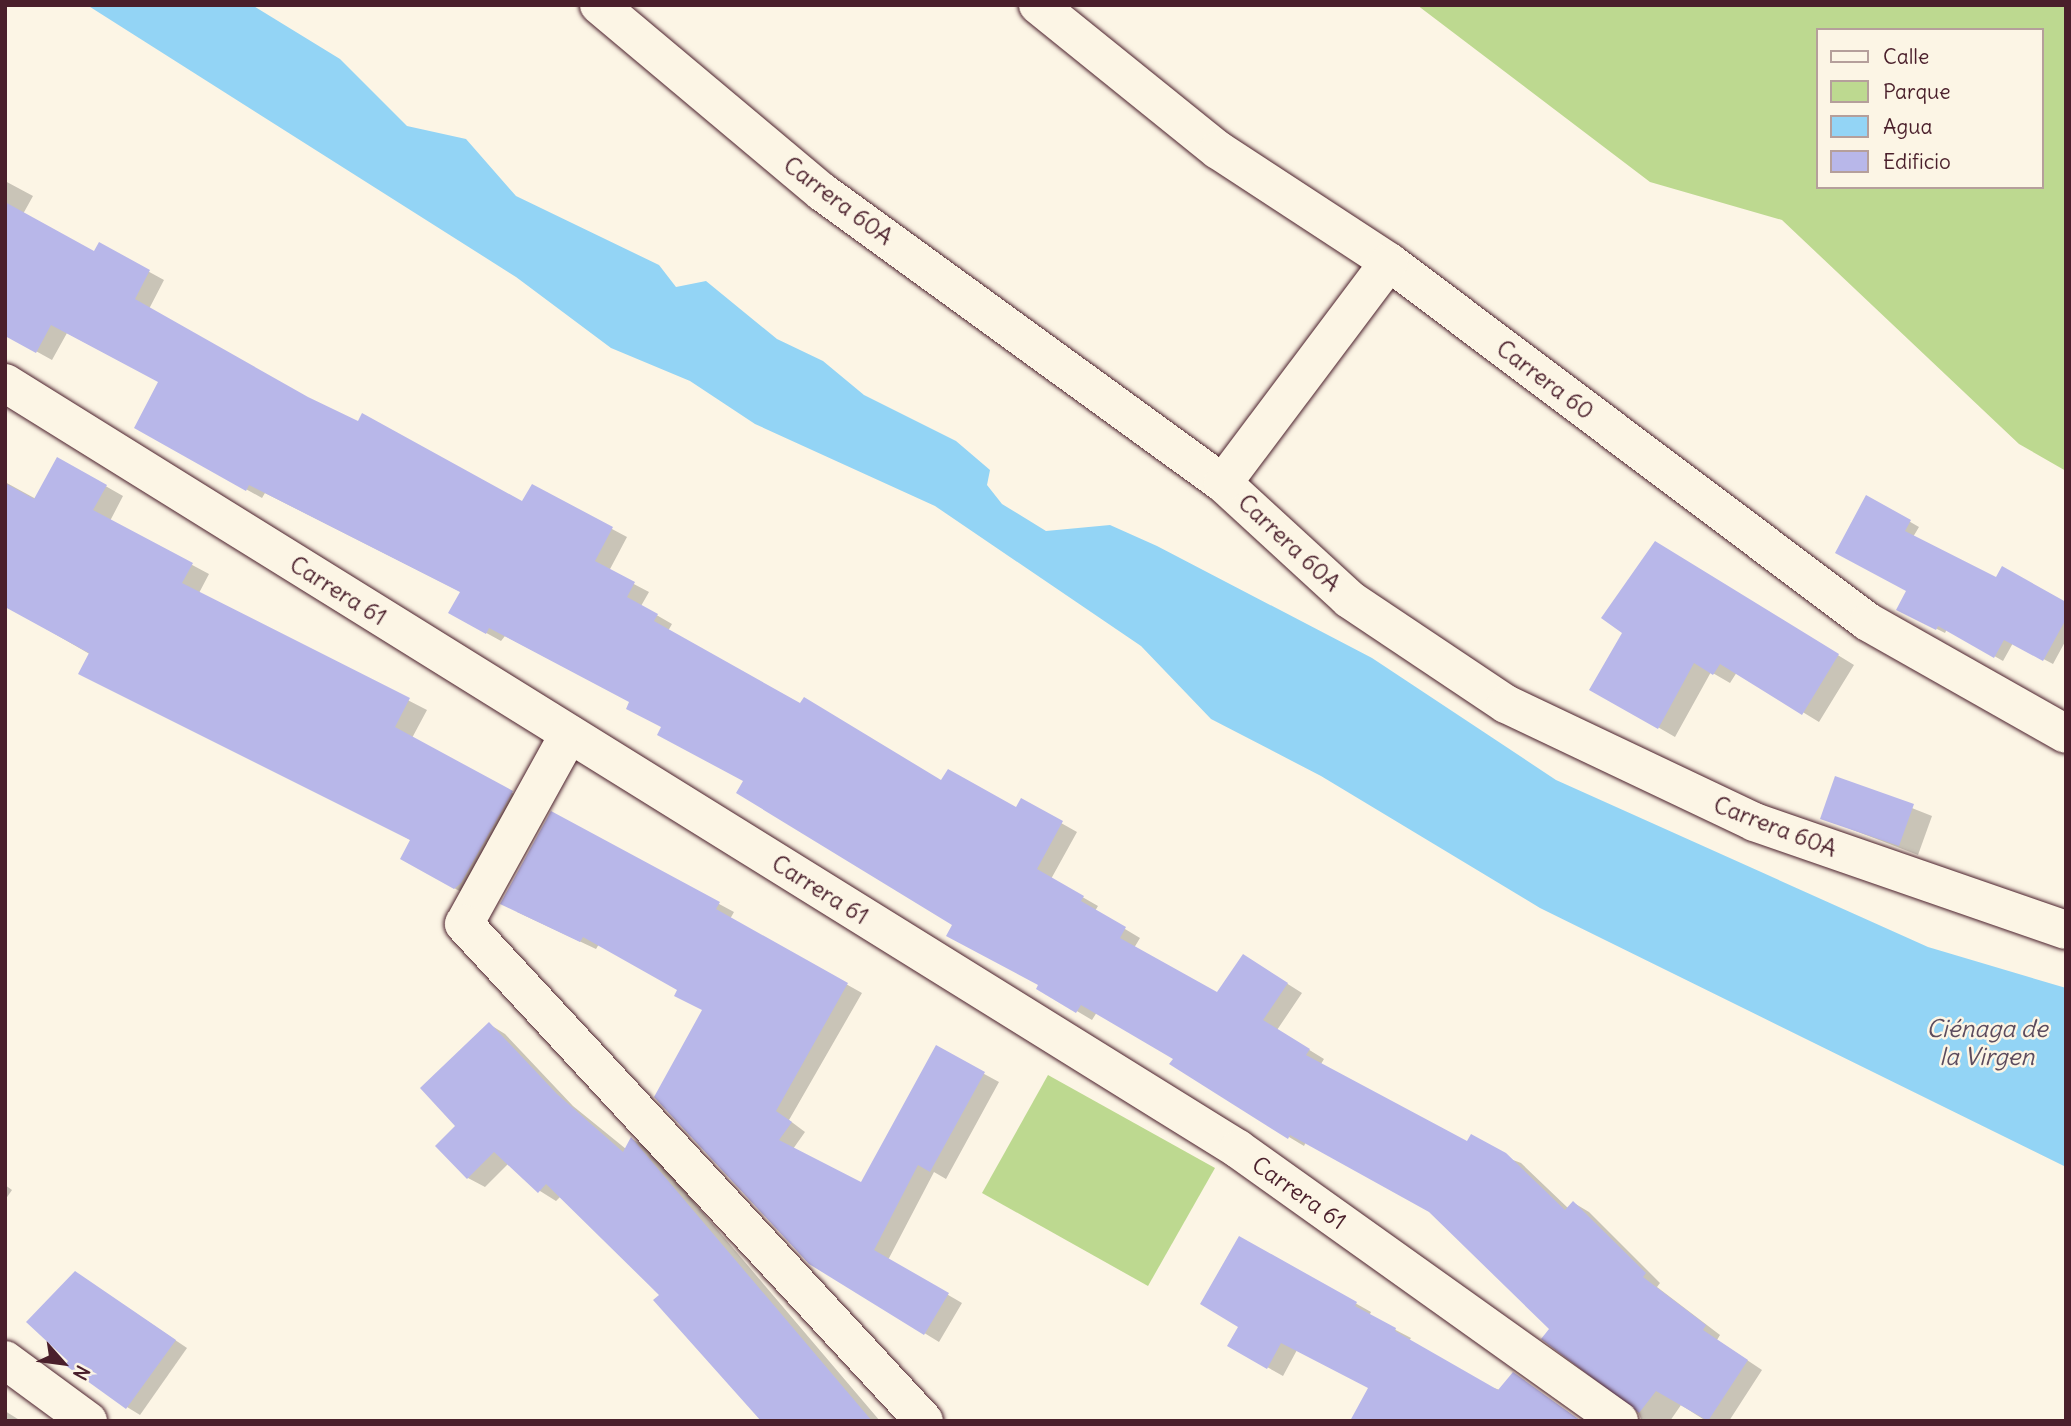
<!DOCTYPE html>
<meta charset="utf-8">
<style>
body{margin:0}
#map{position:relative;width:2071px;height:1426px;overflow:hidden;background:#fcf5e5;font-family:Delius,sans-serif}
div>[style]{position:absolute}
.green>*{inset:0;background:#bdd990}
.water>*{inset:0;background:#93d4f5}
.shadow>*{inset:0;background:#0003}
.building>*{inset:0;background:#b8b7e9}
.roads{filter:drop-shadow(0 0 2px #4a1f2b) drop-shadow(0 0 2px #4a1f2b)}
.minor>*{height:38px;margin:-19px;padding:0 19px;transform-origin:19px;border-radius:19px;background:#fcf5e5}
span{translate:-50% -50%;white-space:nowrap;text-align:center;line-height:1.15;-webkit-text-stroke:5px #fcf5e5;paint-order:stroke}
.street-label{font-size:23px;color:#4a1f2b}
.water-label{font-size:24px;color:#5c4c5e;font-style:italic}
.frame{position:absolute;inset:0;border:7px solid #4a1f2b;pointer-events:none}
.legend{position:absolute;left:1816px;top:28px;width:228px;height:161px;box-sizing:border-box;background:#fcf5e5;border:2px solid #b59f9b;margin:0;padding:9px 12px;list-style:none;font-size:21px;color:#4a1f2b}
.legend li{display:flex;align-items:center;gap:14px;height:35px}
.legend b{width:35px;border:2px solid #b59f9b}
.north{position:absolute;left:28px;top:1328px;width:70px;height:70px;-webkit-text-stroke:5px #fcf5e5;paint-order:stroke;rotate:118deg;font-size:19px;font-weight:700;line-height:28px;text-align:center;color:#4a1f2b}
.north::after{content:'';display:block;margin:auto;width:24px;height:32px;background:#4a1f2b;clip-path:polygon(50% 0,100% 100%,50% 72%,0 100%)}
</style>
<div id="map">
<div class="green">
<i style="clip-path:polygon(evenodd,1417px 5px,2066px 5px,2066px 471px,2019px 444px,1782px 220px,1650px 182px,1417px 5px,1817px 30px,2041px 30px,2041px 187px,1817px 187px,1817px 30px)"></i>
<i style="clip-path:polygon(1048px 1075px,1215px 1168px,1148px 1286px,982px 1193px)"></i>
</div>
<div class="water">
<i style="clip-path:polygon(87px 5px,252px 5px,340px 59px,407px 126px,466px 139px,516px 196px,659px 265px,676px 287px,706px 281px,777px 339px,823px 361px,864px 395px,956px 441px,990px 470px,987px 485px,1002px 504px,1046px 531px,1110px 525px,1157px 546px,1372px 658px,1556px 780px,1928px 947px,2066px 988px,2066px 1167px,1540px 908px,1321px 776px,1211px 719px,1141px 646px,935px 506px,755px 424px,690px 381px,611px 348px,516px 277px)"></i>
</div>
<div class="shadow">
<i style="clip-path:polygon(5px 181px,33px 196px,23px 214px,95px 254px,100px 245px,164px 280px,149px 309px,307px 398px,523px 504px,612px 529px,627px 537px,609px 571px,649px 592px,641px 606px,672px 624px,668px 631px,942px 782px,1017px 810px,1022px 801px,1077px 832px,1051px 879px,1098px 906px,1095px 911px,1140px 938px,1134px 948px,1218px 994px,1258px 965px,1302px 993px,1277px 1030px,1324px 1059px,1321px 1064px,1468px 1143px,1521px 1163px,1569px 1209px,1574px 1203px,1589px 1212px,1660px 1283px,1657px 1287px,1720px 1335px,1717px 1340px,1762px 1370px,1729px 1421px,1706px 1421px,1681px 1405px,1670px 1421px,1642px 1421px,1634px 1403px,1431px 1211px,1306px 1142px,1304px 1146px,1289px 1137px,1175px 1058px,1097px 1012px,1092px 1020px,1038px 988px,1040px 985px,631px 702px,505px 636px,501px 641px,450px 613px,461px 592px,265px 493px,262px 498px,136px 428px,160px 382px,67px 333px,52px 360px,5px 334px)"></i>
<i style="clip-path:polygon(58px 459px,123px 496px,110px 521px,209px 574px,199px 593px,427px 710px,412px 738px,529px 802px,472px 898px,402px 859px,412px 841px,5px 605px,5px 482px,36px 499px)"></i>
<i style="clip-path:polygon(1867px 497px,1919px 527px,1913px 537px,1997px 580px,2066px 604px,2066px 640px,2053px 664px,2013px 643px,2003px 661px,1947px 629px,1945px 633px,1907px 614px,1908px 590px)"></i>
<i style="clip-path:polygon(1672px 553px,1854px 665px,1819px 722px,1737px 672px,1730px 683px,1711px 672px,1675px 737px,1592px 689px)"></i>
<i style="clip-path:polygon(1836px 778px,1932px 816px,1918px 855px,1822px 818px)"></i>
<i style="clip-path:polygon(552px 814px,734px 912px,730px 919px,862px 993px,789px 1120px,805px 1132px,793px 1149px,862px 1184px,936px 1048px,999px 1082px,946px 1179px,934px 1172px,888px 1260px,962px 1303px,939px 1342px,810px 1263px,704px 1011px,679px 989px,599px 944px,596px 949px,517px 912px)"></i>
<i style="clip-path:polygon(489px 1024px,505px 1034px,573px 1106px,626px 1149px,632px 1139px,648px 1148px,880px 1421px,764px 1421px,661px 1295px,561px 1196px,556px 1201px,540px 1191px,509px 1163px,485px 1187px,468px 1178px,457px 1126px)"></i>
<i style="clip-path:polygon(5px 1185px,12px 1190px,5px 1200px)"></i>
<i style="clip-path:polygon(1240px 1238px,1371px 1312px,1369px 1316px,1411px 1338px,1409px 1341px,1485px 1385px,1500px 1390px,1513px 1374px,1581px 1421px,1355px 1421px,1370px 1388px,1297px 1350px,1283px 1376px,1230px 1346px,1240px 1326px)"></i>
<i style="clip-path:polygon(88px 1281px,187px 1348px,140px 1415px,127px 1407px)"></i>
<i style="clip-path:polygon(5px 1411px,21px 1421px,5px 1421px)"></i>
</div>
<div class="building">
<i style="clip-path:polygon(5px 202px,94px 251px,99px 242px,150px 270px,135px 299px,308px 397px,358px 421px,362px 413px,522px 501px,532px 484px,613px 527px,595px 561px,635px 582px,627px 597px,658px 614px,654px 621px,800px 703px,804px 697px,941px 780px,948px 769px,1016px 807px,1021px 798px,1063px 821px,1037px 869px,1084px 896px,1081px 901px,1126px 927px,1120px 938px,1217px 992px,1243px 954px,1288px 983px,1263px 1020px,1310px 1049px,1306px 1055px,1467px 1141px,1471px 1134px,1506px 1153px,1565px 1210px,1573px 1201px,1646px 1273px,1643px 1277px,1706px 1325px,1703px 1330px,1748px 1360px,1708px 1421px,1656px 1391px,1639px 1413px,1541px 1339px,1549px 1329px,1429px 1212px,1290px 1135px,1288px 1139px,1169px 1064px,1173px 1059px,1081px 1005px,1076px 1013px,1036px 989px,1038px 985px,946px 936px,952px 925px,736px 793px,743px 781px,657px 735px,661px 727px,626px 709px,629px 702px,489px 628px,486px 634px,448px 613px,460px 592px,249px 485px,246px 491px,134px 428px,158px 382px,51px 325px,36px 353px,5px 336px)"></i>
<i style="clip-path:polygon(57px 457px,107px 485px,93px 510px,193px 563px,182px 583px,410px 698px,395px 727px,513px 791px,461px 883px,454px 889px,400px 859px,410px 840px,78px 674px,89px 653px,5px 607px,5px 483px,34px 499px)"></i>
<i style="clip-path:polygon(1866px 495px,1911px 520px,1905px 531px,1996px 577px,2002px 566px,2066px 602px,2066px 619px,2043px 661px,2004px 640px,1994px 658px,1938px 626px,1936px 630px,1896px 610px,1906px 591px,1835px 553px)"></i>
<i style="clip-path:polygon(1655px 541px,1839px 654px,1802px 715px,1720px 664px,1713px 675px,1694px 663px,1658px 729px,1589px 690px,1622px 633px,1601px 618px)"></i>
<i style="clip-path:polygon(1835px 776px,1914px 804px,1899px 846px,1820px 819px)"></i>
<i style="clip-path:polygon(551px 811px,720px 902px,716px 909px,848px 983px,776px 1111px,792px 1122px,779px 1140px,861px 1182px,936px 1045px,985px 1072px,930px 1172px,918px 1165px,874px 1250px,949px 1293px,924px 1335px,809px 1264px,654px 1097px,702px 1010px,674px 996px,677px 990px,583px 937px,580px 942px,500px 904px)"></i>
<i style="clip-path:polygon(489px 1022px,557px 1094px,623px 1152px,631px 1137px,872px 1421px,761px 1421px,653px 1300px,659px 1295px,546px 1184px,538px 1193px,494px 1152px,467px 1179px,435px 1146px,455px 1126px,420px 1088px)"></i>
<i style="clip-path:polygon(1239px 1236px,1357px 1302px,1355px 1306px,1396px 1328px,1395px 1331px,1498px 1390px,1513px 1372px,1581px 1421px,1350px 1421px,1368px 1388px,1281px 1343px,1267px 1369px,1227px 1346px,1238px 1327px,1200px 1304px)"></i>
<i style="clip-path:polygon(75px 1271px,176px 1340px,126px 1409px,65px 1365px,68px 1361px,26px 1322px)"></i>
</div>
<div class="roads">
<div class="minor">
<i style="left:599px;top:5px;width:291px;rotate:40deg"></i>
<i style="left:822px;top:192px;width:495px;rotate:36deg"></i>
<i style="left:1223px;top:483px;width:171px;rotate:42.6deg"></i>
<i style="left:1349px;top:599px;width:189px;rotate:33.8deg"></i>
<i style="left:1506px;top:704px;width:275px;rotate:25.4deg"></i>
<i style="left:1754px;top:822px;width:330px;rotate:19.1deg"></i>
<i style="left:1038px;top:5px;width:231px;rotate:38.9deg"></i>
<i style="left:1218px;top:150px;width:204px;rotate:33.2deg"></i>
<i style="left:1389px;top:262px;width:599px;rotate:36.93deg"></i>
<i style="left:1868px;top:622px;width:227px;rotate:29.5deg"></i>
<i style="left:5px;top:383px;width:1452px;rotate:31.85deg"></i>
<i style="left:1238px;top:1149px;width:468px;rotate:35.5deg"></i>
<i style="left:1223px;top:483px;width:276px;rotate:-53.1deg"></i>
<i style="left:569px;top:734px;width:217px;rotate:118.9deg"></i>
<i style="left:464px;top:924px;width:677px;rotate:47.21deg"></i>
<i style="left:5px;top:1360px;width:103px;rotate:36.3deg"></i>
</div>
</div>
<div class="street-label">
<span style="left:838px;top:201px;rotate:37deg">Carrera 60A</span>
<span style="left:1545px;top:380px;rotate:37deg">Carrera 60</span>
<span style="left:1289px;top:543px;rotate:43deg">Carrera 60A</span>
<span style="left:338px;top:591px;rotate:32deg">Carrera 61</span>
<span style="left:1775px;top:827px;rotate:21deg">Carrera 60A</span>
<span style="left:820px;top:890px;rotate:32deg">Carrera 61</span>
<span style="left:1299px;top:1193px;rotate:35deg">Carrera 61</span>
</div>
<div class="water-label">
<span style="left:1987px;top:1043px">Ciénaga de<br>la Virgen</span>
</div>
<div class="frame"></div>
<ul class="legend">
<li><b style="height:9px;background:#fcf5e5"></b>Calle</li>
<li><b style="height:19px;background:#bdd990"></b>Parque</li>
<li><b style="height:19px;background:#93d4f5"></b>Agua</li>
<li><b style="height:19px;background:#b8b7e9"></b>Edificio</li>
</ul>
<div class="north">N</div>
</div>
